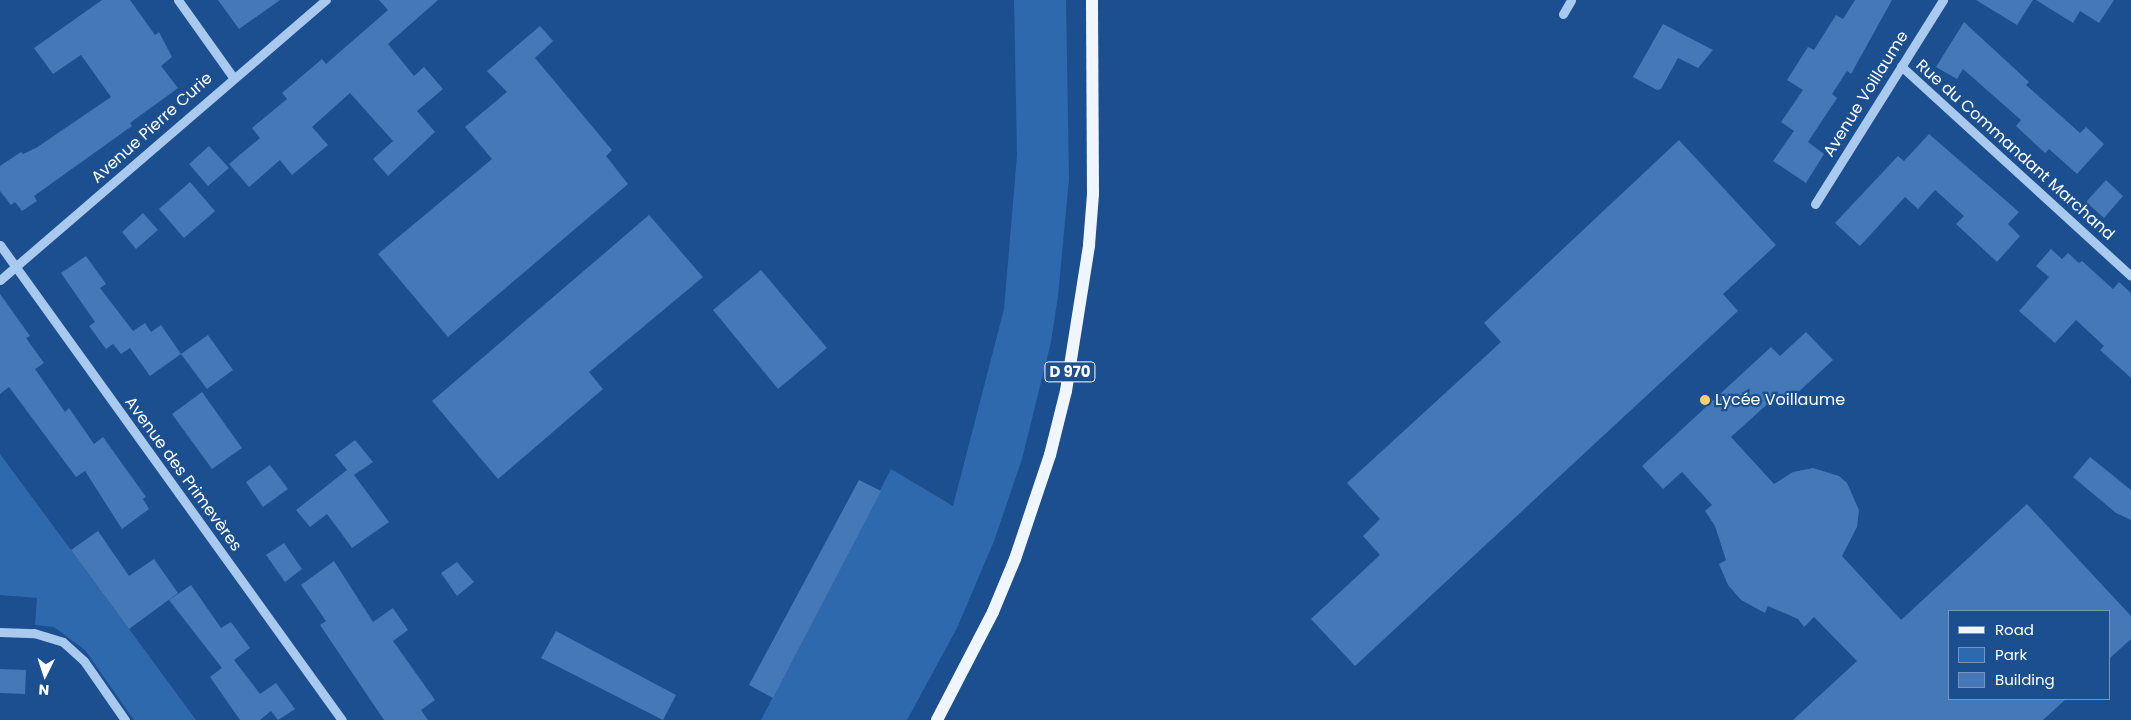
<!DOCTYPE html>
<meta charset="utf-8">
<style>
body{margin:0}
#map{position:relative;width:2131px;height:720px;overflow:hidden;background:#1b4f8f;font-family:Poppins,sans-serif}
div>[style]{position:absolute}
.green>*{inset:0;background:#2e69ad}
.building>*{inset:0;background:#4478b7}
.minor>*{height:9px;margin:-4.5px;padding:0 4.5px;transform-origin:4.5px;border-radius:4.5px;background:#a9c9ee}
.major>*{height:12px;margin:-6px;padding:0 6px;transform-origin:6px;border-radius:6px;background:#f0f6ff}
.dots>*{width:14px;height:14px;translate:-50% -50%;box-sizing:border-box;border:2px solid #1b4f8f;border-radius:50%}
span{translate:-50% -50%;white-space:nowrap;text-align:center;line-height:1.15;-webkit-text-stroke:4.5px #1b4f8f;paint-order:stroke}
.shield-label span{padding:1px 4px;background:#1b4f8f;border:1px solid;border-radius:4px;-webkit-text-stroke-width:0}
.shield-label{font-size:15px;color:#fff;font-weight:700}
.street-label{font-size:16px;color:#fff}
.poi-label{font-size:16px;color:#fff}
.left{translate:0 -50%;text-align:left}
.legend{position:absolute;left:1948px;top:610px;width:162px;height:90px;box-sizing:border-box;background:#1b4f8f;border:1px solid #7695bc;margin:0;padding:6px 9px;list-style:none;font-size:15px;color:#fff}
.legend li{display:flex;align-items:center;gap:10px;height:25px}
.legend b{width:25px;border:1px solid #7695bc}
.north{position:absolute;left:20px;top:650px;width:50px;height:50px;-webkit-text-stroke:4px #1b4f8f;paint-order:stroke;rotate:184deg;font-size:14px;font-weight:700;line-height:20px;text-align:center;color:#fff}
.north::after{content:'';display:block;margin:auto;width:18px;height:22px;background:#fff;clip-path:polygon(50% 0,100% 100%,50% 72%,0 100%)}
</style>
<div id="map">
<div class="green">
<i style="clip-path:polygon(1014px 0,1066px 0,1069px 179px,1058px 296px,1051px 342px,1022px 459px,994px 541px,957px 628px,907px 720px,761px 720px,891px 469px,953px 506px,1004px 309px,1017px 155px)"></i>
<i style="clip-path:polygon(0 454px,71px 550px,196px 720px,134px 720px,85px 650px,54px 627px,35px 625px,37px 598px,0 595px)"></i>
</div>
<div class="building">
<i style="clip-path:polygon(102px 0,130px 0,155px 35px,159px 32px,172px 57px,161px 66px,178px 88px,130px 123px,132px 126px,34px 196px,37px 201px,22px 211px,15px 202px,11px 205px,0 191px,0 166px,21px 152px,23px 154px,36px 148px,111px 97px,81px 55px,53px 74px,34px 48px)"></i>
<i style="clip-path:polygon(218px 0,280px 0,239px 29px)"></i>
<i style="clip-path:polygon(379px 0,438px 0,388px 44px,414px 76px,424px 67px,443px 89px,417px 111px,435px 132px,388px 176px,373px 159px,393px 141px,350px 93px,312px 127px,328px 145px,292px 175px,280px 160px,249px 187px,229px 164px,260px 138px,252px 128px,287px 99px,282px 93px,322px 59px,326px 64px,388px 10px)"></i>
<i style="clip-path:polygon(1855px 0,1892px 0,1851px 74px,1847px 71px,1832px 94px,1837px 98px,1808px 142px,1824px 154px,1806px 183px,1773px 161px,1794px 131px,1781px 122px,1803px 90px,1787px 80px,1808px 47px,1814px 50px,1836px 15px,1843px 19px)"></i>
<i style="clip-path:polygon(1976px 0,2033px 0,2017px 25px)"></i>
<i style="clip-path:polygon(2036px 0,2114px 0,2099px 23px,2080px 11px,2073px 23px)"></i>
<i style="clip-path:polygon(1964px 22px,2029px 82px,2026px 85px,2080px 133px,2086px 127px,2104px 144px,2077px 174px,2049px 149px,2045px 153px,2016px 126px,2021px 120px,1963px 69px,1957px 79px,1936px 67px)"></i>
<i style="clip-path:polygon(1663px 24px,1713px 50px,1698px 68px,1678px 58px,1661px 89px,1657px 90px,1633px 77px)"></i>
<i style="clip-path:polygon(540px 26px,553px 41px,535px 58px,612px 150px,606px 156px,628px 184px,448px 337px,378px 254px,492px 159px,465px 127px,507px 92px,487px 71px)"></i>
<i style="clip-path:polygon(1929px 134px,2019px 212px,2008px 224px,2020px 236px,1997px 262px,1956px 224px,1964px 216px,1935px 190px,1918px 209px,1905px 197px,1860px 246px,1835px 223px,1898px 156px,1904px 161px)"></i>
<i style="clip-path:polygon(1679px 140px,1776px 245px,1723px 294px,1738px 311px,1355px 666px,1311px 619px,1380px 555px,1363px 536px,1380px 519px,1347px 483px,1501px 342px,1484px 323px)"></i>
<i style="clip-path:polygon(209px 146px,229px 168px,208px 186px,189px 164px)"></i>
<i style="clip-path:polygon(2106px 180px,2123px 196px,2104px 218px,2086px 202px)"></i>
<i style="clip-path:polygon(190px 182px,215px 211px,184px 238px,159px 209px)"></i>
<i style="clip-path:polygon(143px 213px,158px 230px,136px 249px,122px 232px)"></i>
<i style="clip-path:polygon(649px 215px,703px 277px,589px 372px,603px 389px,498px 479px,432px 401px)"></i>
<i style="clip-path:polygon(2051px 249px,2062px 259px,2068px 253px,2079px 263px,2082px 261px,2113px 289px,2119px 282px,2131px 293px,2131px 378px,2100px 350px,2104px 346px,2076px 320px,2055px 343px,2019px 311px,2049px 277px,2036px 266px)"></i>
<i style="clip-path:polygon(86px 256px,106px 284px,100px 288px,133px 331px,145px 323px,151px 332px,161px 325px,181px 354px,150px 376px,130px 348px,121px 354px,113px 344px,106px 349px,89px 326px,95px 322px,61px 273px)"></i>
<i style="clip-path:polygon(761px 270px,827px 348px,778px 389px,713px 310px)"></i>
<i style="clip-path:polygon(0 294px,30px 336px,26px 338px,44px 363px,35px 369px,65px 412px,69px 408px,94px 444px,103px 437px,146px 497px,143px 499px,149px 509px,122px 529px,85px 471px,76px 477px,9px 387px,0 394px)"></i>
<i style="clip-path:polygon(1806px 332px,1833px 360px,1781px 408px,1773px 399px,1731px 437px,1774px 484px,1793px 472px,1813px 468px,1839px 476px,1847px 483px,1859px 510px,1857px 527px,1842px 556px,1901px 620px,2027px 504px,2131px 616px,2131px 639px,2110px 658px,2110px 611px,1950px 611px,1950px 699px,2066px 699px,2043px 720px,1793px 720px,1857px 661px,1814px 617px,1804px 627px,1798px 619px,1768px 606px,1765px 613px,1741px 600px,1728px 585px,1719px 564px,1726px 560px,1715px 526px,1705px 511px,1712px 505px,1682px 472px,1663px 489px,1642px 466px,1771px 347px,1780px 356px)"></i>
<i style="clip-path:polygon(208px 335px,233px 370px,207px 389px,181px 354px)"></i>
<i style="clip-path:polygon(202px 392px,242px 448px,212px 469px,172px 414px)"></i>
<i style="clip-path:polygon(355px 440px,373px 462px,354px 475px,389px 522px,352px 548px,327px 514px,310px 527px,296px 510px,347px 470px,335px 455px)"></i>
<i style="clip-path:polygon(2090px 457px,2131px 490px,2131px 520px,2116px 513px,2073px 477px)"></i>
<i style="clip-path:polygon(270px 465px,288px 489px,263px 507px,246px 482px)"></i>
<i style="clip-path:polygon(859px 480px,881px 491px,773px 698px,749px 685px)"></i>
<i style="clip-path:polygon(98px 531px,129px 576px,154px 559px,178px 593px,129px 629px,71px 550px)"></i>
<i style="clip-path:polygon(284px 543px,302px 569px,285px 582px,266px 555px)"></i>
<i style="clip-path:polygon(334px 561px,373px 622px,393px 608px,408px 630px,393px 641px,435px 700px,421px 710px,428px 720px,384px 720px,320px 625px,326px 621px,301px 585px)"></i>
<i style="clip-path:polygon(457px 562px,474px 582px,457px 596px,441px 573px)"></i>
<i style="clip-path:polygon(191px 585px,221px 628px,231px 622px,250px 648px,234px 660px,260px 694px,276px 683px,295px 709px,278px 720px,271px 711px,260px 720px,240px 720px,210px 677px,227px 664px,222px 668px,169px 600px)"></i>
<i style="clip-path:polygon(556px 631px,676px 695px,663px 720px,541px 658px)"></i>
<i style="clip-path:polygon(0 669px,26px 670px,25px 694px,0 693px)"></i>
</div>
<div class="minor">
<i style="left:178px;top:0;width:95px;rotate:54.5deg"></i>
<i style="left:1563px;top:14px;width:16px;rotate:-60deg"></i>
<i style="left:1901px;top:66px;width:311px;rotate:42.4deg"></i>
<i style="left:1815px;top:204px;width:241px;rotate:-57.9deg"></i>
<i style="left:0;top:245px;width:585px;rotate:54.25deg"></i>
<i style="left:0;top:280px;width:430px;rotate:-40.7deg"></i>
<i style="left:0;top:632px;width:34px;rotate:2deg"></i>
<i style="left:34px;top:633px;width:30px;rotate:17deg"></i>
<i style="left:63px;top:642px;width:28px;rotate:42deg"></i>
<i style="left:84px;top:661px;width:72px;rotate:55.2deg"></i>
</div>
<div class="major">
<i style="left:937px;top:720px;width:122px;rotate:-62.6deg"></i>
<i style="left:993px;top:612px;width:57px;rotate:-67.5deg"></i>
<i style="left:1015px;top:559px;width:110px;rotate:-71.4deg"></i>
<i style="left:1050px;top:455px;width:66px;rotate:-76deg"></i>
<i style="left:1066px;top:391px;width:148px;rotate:-81deg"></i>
<i style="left:1089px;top:245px;width:51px;rotate:-85.5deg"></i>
<i style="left:1093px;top:194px;width:194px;rotate:-90.3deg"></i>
</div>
<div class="dots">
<i style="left:1705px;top:400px;background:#ffd166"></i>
</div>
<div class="shield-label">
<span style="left:1070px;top:372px">D 970</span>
</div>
<div class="street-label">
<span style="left:1866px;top:94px;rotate:-58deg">Avenue Voillaume</span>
<span style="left:152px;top:128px;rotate:-42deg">Avenue Pierre Curie</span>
<span style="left:2015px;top:150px;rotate:42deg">Rue du Commandant Marchand</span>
<span style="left:183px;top:474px;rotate:54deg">Avenue des Primevères</span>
</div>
<div class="poi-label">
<span class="left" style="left:1715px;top:400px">Lycée Voillaume</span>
</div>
<ul class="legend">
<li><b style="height:6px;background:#f0f6ff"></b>Road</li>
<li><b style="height:14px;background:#2e69ad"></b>Park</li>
<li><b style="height:14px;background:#4478b7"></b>Building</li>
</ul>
<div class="north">N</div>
</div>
